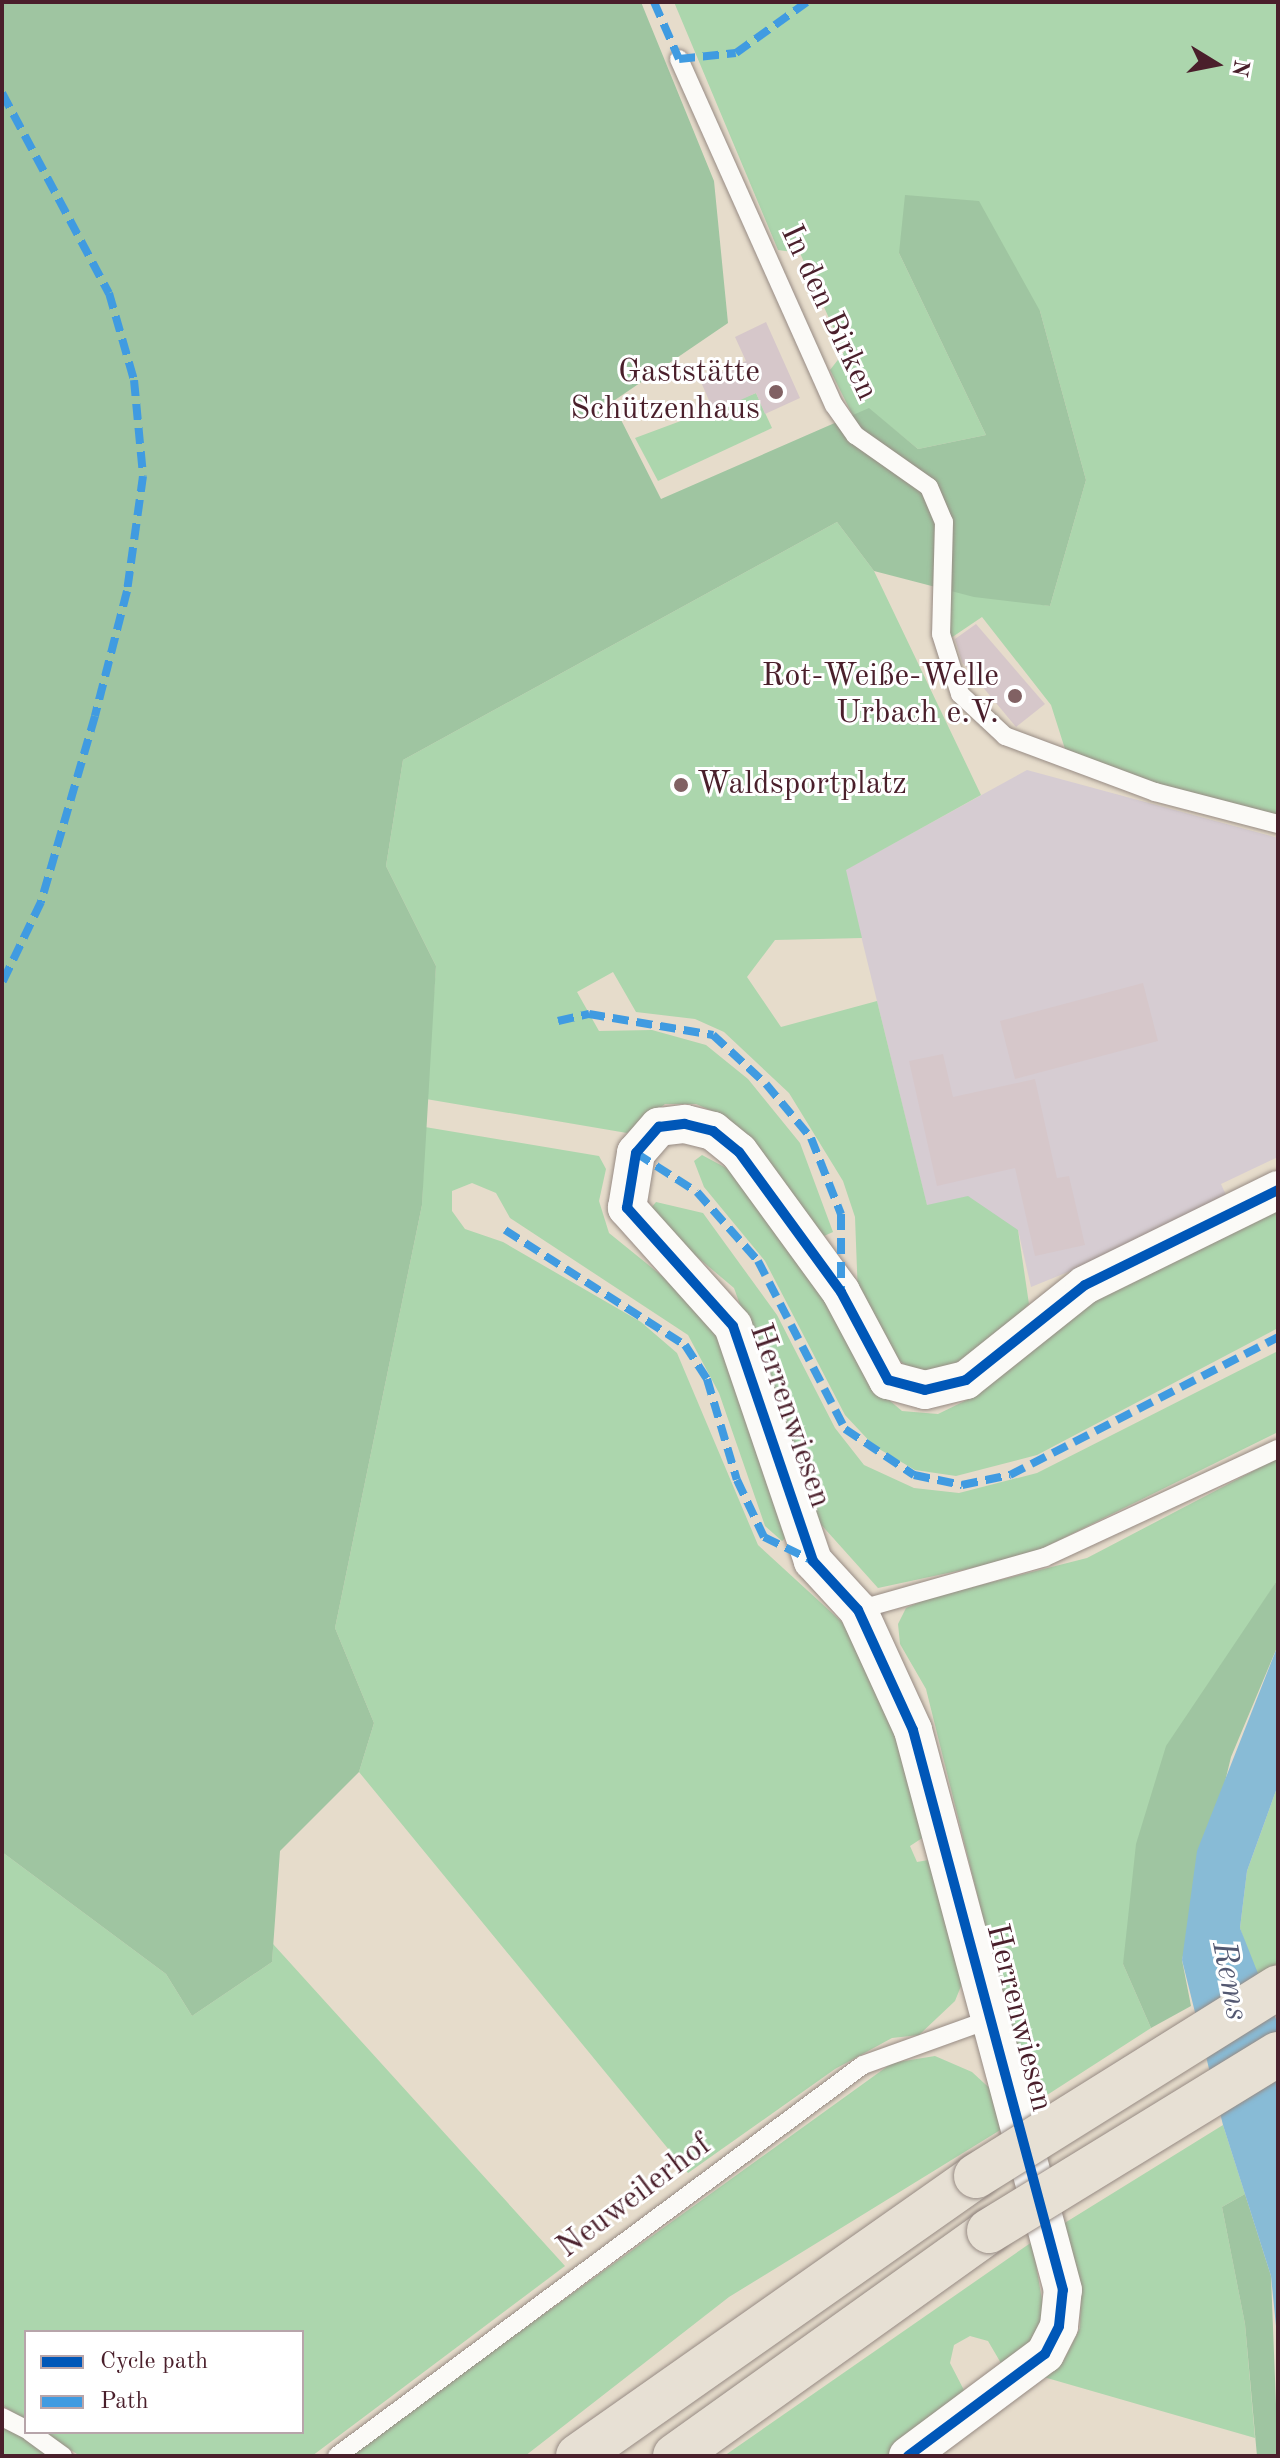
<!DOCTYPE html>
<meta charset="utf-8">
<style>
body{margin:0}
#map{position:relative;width:1280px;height:2458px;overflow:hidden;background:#e6dccb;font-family:"Old Standard TT",serif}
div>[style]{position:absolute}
.industrial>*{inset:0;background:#d6ccd2}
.green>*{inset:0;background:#acd6ad}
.forest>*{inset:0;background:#9fc5a1}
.water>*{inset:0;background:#88bbd6}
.building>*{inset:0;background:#d6c7ca}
.roads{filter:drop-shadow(0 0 2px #978b84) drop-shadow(0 0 2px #978b84)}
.service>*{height:18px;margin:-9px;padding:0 9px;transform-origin:9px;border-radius:9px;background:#fbfaf7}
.minor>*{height:38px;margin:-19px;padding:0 19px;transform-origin:19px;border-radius:19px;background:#fbfaf7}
.trunk>*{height:44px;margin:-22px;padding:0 22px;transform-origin:22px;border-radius:22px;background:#e7e0d4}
.bridges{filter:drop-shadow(0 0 2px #978b84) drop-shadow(0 0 2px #978b84)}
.trunk-bridge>*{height:44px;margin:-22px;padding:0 22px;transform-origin:22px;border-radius:22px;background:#e7e0d4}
.quiet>*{height:8px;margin-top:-4px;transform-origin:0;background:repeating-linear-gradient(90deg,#409be1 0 16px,transparent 0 24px)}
.cycleway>*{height:10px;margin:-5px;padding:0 5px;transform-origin:5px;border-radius:5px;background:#0057b8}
.dots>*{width:22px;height:22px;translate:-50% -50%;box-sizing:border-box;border:4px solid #fff;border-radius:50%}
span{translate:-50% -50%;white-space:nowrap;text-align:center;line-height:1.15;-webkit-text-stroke:6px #fff;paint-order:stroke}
.street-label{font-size:32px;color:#4a1f2b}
.poi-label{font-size:32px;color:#4a1f2b}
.right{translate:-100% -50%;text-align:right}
.left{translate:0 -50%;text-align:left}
.water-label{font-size:34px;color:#535871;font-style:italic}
.frame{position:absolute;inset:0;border:4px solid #4a1f2b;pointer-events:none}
.legend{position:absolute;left:24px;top:2330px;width:280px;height:104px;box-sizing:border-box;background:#fff;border:2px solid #b7a5aa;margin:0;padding:10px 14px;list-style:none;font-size:24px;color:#4a1f2b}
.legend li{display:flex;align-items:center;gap:16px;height:40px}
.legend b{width:40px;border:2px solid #b7a5aa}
.north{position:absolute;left:1176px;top:24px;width:80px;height:80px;-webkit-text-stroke:6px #fff;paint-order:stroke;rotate:100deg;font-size:22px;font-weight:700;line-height:32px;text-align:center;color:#4a1f2b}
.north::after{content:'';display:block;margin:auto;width:28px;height:36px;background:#4a1f2b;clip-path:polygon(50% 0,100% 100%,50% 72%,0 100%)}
</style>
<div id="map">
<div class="industrial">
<i style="clip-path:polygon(1027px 770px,1278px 838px,1278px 1157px,1221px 1184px,1231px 1206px,1031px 1287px,1018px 1230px,927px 1206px,845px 870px)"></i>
</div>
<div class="green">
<i style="clip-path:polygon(674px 2px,1278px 2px,1278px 818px,1157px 785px,1065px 749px,1051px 705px,982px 617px,948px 640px,949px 590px,1050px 606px,1086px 480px,1040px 311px,899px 253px,986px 435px,918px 449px,869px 409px,853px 416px,830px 370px,844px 352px,800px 253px,778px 250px)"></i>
<i style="clip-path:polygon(756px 393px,772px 428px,658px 481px,635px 438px)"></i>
<i style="clip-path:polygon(837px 522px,874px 571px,981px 795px,846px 870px,862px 938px,775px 940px,747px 977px,781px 1027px,877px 1001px,927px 1205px,968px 1196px,1018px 1230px,1029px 1304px,974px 1359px,935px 1374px,909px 1368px,887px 1351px,858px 1296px,855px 1217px,843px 1181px,789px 1093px,724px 1032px,695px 1019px,636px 1012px,613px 972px,577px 992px,599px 1031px,652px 1030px,706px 1045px,748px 1079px,800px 1143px,833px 1232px,824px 1236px,728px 1118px,696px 1104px,665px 1104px,627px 1133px,426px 1099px,436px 966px,386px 866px,403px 760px)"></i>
<i style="clip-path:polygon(425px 1127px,599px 1156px,606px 1169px,599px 1201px,609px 1233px,709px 1314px,789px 1535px,782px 1541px,765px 1526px,719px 1393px,688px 1335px,510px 1218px,496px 1193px,472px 1183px,452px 1191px,452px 1211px,465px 1229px,503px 1242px,641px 1322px,677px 1353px,758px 1545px,843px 1623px,906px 1748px,936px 1829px,910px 1846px,917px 1862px,934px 1859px,965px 1976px,955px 2001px,919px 2035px,892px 2038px,835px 2069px,688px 2173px,359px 1772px,374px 1723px,335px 1628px,422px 1205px)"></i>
<i style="clip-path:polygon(702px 1155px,728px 1169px,785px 1229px,875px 1388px,902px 1411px,938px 1414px,977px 1395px,1086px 1304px,1278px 1202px,1278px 1328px,1037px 1455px,956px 1476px,915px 1470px,874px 1446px,845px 1415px,765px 1261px,704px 1187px,694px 1161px)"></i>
<i style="clip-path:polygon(656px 1202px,703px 1213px,777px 1315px,835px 1428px,864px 1465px,914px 1488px,959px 1493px,1037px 1473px,1278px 1351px,1278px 1432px,1027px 1556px,878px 1588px,817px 1520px,734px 1288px,670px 1234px,651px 1208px)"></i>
<i style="clip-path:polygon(1278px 1458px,1278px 1579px,1230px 1655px,1123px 1964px,1151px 2028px,1030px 2106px,926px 1689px,900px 1644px,898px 1624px,906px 1608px,929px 1598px,1087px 1558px)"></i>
<i style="clip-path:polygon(1278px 1785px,1278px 1963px,1256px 1976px,1240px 1928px,1247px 1871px)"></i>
<i style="clip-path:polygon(2px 1852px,166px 1974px,192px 2016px,272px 1962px,273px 1944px,565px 2266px,312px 2456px,80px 2456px,43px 2432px,302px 2432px,302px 2332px,26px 2332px,26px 2421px,2px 2405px)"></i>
<i style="clip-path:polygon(935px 2056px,972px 2072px,997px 2095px,1010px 2124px,729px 2297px,525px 2456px,347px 2456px,892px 2063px)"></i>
<i style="clip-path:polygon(1223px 2125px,1245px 2194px,1222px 2207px,1245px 2324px,1255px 2438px,1040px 2376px,1063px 2362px,1080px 2328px,1081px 2285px,1063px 2224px)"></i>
<i style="clip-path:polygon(1032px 2242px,1045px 2317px,1029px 2351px,1005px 2370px,988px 2341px,970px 2336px,954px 2345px,950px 2363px,967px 2396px,895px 2456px,724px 2456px)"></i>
<i style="clip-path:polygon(2px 2422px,48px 2456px,2px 2456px)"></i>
</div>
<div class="forest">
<i style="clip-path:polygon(2px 2px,641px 2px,714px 181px,728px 323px,612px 402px,661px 499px,869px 408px,918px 449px,986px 435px,899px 253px,905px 195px,979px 201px,1040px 311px,1086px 480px,1050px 606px,974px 597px,874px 571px,837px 522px,403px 760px,386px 866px,436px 966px,422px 1205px,335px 1628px,374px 1723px,359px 1772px,280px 1851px,272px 1962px,192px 2016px,166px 1974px,2px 1852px)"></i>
<i style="clip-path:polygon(1278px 1579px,1278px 1645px,1231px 1757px,1182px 1960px,1191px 2006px,1151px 2028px,1123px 1964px,1136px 1844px,1166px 1746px)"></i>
<i style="clip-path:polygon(1245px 2194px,1271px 2276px,1278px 2456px,1257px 2456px,1245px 2324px,1222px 2207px)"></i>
</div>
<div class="water">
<i style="clip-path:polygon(1278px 1645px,1278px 1785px,1247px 1871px,1240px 1928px,1278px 2024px,1278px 2346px,1271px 2276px,1223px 2125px,1182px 1960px,1197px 1851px)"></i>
</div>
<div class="building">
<i style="clip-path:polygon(766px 322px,800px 398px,765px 414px,756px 393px,714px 412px,701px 382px,746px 361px,735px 337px)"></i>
<i style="clip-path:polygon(976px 624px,1045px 704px,1016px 727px,962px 662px,955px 639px)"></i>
<i style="clip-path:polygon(1143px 983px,1158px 1041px,1015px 1079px,1000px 1021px)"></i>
<i style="clip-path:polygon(943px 1054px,953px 1097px,1035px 1079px,1057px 1178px,1069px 1176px,1085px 1245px,1035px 1256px,1015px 1168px,937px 1186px,909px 1061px)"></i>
</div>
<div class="roads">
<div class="service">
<i style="left:679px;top:59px;width:379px;rotate:65.9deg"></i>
<i style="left:834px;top:405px;width:37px;rotate:55deg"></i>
<i style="left:855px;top:435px;width:90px;rotate:35.1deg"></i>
<i style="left:929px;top:487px;width:38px;rotate:67deg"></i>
<i style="left:944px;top:522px;width:112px;rotate:91.5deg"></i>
<i style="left:941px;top:634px;width:63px;rotate:72.4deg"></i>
<i style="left:960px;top:694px;width:62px;rotate:43deg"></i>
<i style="left:1005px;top:736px;width:160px;rotate:20.5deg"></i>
<i style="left:1155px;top:792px;width:127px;rotate:14.6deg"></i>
<i style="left:858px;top:1610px;width:194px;rotate:-15.8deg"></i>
<i style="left:1045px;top:1557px;width:257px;rotate:-24.9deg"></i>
<i style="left:2px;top:2417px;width:27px;rotate:27deg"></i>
<i style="left:30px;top:2432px;width:41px;rotate:36deg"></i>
<i style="left:337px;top:2456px;width:655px;rotate:-36.63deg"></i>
<i style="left:863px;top:2065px;width:133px;rotate:-19.8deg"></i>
</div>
<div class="minor">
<i style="left:908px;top:2456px;width:171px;rotate:-36.7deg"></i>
<i style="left:1045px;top:2354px;width:31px;rotate:-63deg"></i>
<i style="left:1059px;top:2326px;width:36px;rotate:-84deg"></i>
<i style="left:1063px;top:2290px;width:580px;rotate:-105deg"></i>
<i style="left:913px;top:1730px;width:132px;rotate:-114.6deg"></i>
<i style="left:858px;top:1610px;width:67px;rotate:-132.6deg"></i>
<i style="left:813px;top:1561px;width:248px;rotate:-108.8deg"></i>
<i style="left:733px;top:1326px;width:159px;rotate:-131.9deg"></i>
<i style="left:627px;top:1208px;width:56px;rotate:-80.7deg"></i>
<i style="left:636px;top:1153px;width:35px;rotate:-49deg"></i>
<i style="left:659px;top:1127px;width:26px;rotate:-7deg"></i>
<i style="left:685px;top:1124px;width:29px;rotate:14deg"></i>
<i style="left:713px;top:1131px;width:33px;rotate:39deg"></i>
<i style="left:739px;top:1152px;width:173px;rotate:53.9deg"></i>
<i style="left:841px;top:1292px;width:100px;rotate:61.9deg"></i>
<i style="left:888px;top:1380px;width:38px;rotate:15deg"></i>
<i style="left:925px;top:1390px;width:42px;rotate:-13.7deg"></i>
<i style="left:966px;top:1380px;width:152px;rotate:-38.6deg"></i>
<i style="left:1085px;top:1285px;width:215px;rotate:-26.2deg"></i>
</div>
<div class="trunk">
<i style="left:578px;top:2456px;width:487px;rotate:-35.1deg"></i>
<i style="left:675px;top:2456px;width:386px;rotate:-35.6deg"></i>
</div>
</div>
<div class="bridges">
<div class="trunk-bridge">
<i style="left:976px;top:2176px;width:356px;rotate:-32deg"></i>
<i style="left:989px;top:2231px;width:339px;rotate:-31.5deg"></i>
</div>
</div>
<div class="quiet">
<i style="left:654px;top:2px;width:62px;rotate:66.3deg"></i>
<i style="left:679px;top:59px;width:57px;rotate:-6deg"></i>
<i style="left:736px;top:53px;width:87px;rotate:-35.7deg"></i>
<i style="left:2px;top:93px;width:227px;rotate:61.9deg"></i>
<i style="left:109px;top:293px;width:91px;rotate:74deg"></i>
<i style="left:134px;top:380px;width:96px;rotate:84.6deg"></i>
<i style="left:143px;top:476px;width:116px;rotate:97.9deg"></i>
<i style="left:127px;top:591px;width:129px;rotate:104.4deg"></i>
<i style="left:95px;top:716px;width:194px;rotate:106.2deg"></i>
<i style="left:41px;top:902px;width:90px;rotate:115.7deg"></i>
<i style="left:558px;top:1021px;width:32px;rotate:-13deg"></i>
<i style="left:589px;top:1014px;width:126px;rotate:9.6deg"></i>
<i style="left:713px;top:1035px;width:72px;rotate:42.8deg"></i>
<i style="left:766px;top:1084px;width:70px;rotate:50.2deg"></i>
<i style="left:811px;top:1138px;width:82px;rotate:68.5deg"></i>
<i style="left:841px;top:1214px;width:74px;rotate:90deg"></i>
<i style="left:636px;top:1153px;width:72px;rotate:32.6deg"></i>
<i style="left:697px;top:1192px;width:92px;rotate:48.5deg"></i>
<i style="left:758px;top:1261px;width:189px;rotate:62.6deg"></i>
<i style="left:845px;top:1429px;width:83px;rotate:33.7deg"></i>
<i style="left:914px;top:1475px;width:49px;rotate:11.8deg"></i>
<i style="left:962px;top:1485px;width:49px;rotate:-11.8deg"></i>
<i style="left:1010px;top:1475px;width:301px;rotate:-27.2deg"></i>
<i style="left:505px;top:1230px;width:214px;rotate:32.6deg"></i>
<i style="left:685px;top:1345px;width:40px;rotate:57.1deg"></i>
<i style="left:707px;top:1379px;width:105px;rotate:73.5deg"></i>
<i style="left:737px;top:1480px;width:63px;rotate:64.7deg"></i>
<i style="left:764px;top:1537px;width:55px;rotate:26.1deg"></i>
</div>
<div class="cycleway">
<i style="left:908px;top:2456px;width:171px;rotate:-36.7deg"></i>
<i style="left:1045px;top:2354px;width:31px;rotate:-63deg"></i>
<i style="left:1059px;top:2326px;width:36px;rotate:-84deg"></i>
<i style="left:1063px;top:2290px;width:580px;rotate:-105deg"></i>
<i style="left:913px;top:1730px;width:132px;rotate:-114.6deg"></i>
<i style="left:858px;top:1610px;width:67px;rotate:-132.6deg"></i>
<i style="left:813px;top:1561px;width:248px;rotate:-108.8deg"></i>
<i style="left:733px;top:1326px;width:159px;rotate:-131.9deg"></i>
<i style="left:627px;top:1208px;width:56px;rotate:-80.7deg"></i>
<i style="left:636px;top:1153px;width:35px;rotate:-49deg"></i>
<i style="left:659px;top:1127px;width:26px;rotate:-7deg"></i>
<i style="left:685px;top:1124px;width:29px;rotate:14deg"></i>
<i style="left:713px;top:1131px;width:33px;rotate:39deg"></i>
<i style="left:739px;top:1152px;width:173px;rotate:53.9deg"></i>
<i style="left:841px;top:1292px;width:100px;rotate:61.9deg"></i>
<i style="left:888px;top:1380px;width:38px;rotate:15deg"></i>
<i style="left:925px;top:1390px;width:42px;rotate:-13.7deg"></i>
<i style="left:966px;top:1380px;width:152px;rotate:-38.6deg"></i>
<i style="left:1085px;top:1285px;width:215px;rotate:-26.2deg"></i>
</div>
<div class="dots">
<i style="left:776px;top:392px;background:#816163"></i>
<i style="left:1015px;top:696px;background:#816163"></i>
<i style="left:681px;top:785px;background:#816163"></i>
</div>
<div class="street-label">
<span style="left:828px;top:313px;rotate:65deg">In den Birken</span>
<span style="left:789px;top:1416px;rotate:71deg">Herrenwiesen</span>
<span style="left:1018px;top:2018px;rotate:76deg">Herrenwiesen</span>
<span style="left:635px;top:2197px;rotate:-37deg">Neuweilerhof</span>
</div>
<div class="poi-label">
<span class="right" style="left:760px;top:392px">Gaststätte<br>Schützenhaus</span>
<span class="right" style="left:999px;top:696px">Rot-Weiße-Welle<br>Urbach e.V.</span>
<span class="left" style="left:697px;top:785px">Waldsportplatz</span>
</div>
<div class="water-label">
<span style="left:1229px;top:1981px;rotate:79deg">Rems</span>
</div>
<div class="frame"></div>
<ul class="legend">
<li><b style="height:10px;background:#0057b8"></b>Cycle path</li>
<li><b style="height:10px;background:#409be1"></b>Path</li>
</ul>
<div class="north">N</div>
</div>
